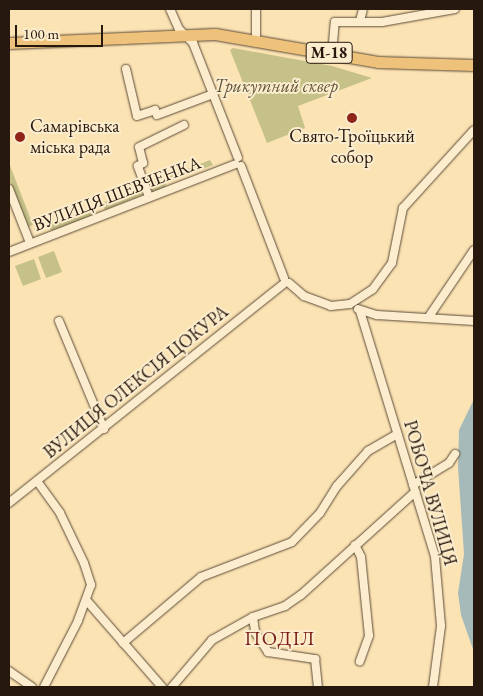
<!DOCTYPE html>
<meta charset="utf-8">
<style>
body{margin:0}
#map{position:relative;width:483px;height:696px;overflow:hidden;background:#fce3b4;font-family:"EB Garamond",serif}
div>[style]{position:absolute}
.green>*{inset:0;background:#c6c188}
.water>*{inset:0;background:#a6bbb9}
.roads{filter:drop-shadow(0 0 1px #5c4b37) drop-shadow(0 0 1px #5c4b37)}
.minor>*{height:8px;margin:-4px;padding:0 4px;transform-origin:4px;border-radius:4px;background:#fdedce}
.highway>*{height:11px;margin:-5.5px;padding:0 5.5px;transform-origin:5.5px;border-radius:5.5px;background:#eec27a}
.dots>*{width:14px;height:14px;translate:-50% -50%;box-sizing:border-box;border:2px solid #fdedce;border-radius:50%}
span{translate:-50% -50%;white-space:nowrap;text-align:center;line-height:1.15;-webkit-text-stroke:4px #fdedce;paint-order:stroke}
.shield-label span{padding:1px 4px;background:#fdedce;border:1px solid;border-radius:4px;-webkit-text-stroke-width:0}
.shield-label{font-size:16px;color:#27180d;font-weight:700}
.park-label{font-size:18px;color:#5f5338;font-style:italic}
.poi-label{font-size:18px;color:#27180d}
.left{translate:0 -50%;text-align:left}
.street-label{font-size:18px;color:#27180d}
.quarter-label{font-size:20px;color:#7a1f14;letter-spacing:1px}
.frame{position:absolute;inset:0;border:10px solid #27180d;pointer-events:none}
.scale{position:absolute;left:15px;top:25px;width:88px;height:22px;box-sizing:border-box;border:2px solid #27180d;border-top:0;padding-left:6px;font-size:15px;line-height:18px;white-space:nowrap;color:#27180d;-webkit-text-stroke:4px #fdedce;paint-order:stroke}
</style>
<div id="map">
<div class="green">
<i style="clip-path:polygon(233px 48px,332px 66px,372px 78px,298px 106px,305px 128px,267px 143px,230px 50px)"></i>
<i style="clip-path:polygon(210px 160px,213px 165px,166px 183px,165px 187px,153px 192px,148px 189px,147px 185px)"></i>
<i style="clip-path:polygon(9px 163px,33px 225px,27px 228px,9px 179px)"></i>
<i style="clip-path:polygon(141px 187px,142px 195px,105px 210px,102px 203px)"></i>
<i style="clip-path:polygon(93px 207px,93px 217px,53px 232px,46px 225px)"></i>
<i style="clip-path:polygon(54px 251px,62px 272px,46px 278px,38px 257px)"></i>
<i style="clip-path:polygon(34px 259px,41px 279px,23px 286px,15px 266px)"></i>
</div>
<div class="water">
<i style="clip-path:polygon(474px 399px,474px 652px,461px 615px,458px 593px,464px 554px,458px 467px,459px 430px)"></i>
</div>
<div class="roads">
<div class="minor">
<i style="left:170px;top:9px;width:22px;rotate:66deg"></i>
<i style="left:179px;top:29px;width:20px;rotate:45deg"></i>
<i style="left:193px;top:43px;width:123px;rotate:68.6deg"></i>
<i style="left:256px;top:9px;width:31px;rotate:90deg"></i>
<i style="left:360px;top:21px;width:12px;rotate:-76deg"></i>
<i style="left:332px;top:54px;width:32px;rotate:-85deg"></i>
<i style="left:335px;top:22px;width:47px"></i>
<i style="left:382px;top:22px;width:74px;rotate:-10.1deg"></i>
<i style="left:126px;top:69px;width:48px;rotate:76.8deg"></i>
<i style="left:137px;top:116px;width:19px;rotate:-18deg"></i>
<i style="left:155px;top:110px;width:5px;rotate:68deg"></i>
<i style="left:157px;top:115px;width:60px;rotate:-20.6deg"></i>
<i style="left:241px;top:166px;width:120px;rotate:69deg"></i>
<i style="left:9px;top:189px;width:58px;rotate:68.7deg"></i>
<i style="left:149px;top:197px;width:33px;rotate:-110deg"></i>
<i style="left:138px;top:166px;width:6px;rotate:-31deg"></i>
<i style="left:143px;top:163px;width:16px;rotate:-104deg"></i>
<i style="left:139px;top:147px;width:50px;rotate:-26.1deg"></i>
<i style="left:9px;top:252px;width:243px;rotate:-21.2deg"></i>
<i style="left:289px;top:283px;width:20px;rotate:41deg"></i>
<i style="left:304px;top:296px;width:29px;rotate:20deg"></i>
<i style="left:331px;top:306px;width:19px;rotate:-6deg"></i>
<i style="left:350px;top:304px;width:27px;rotate:-33deg"></i>
<i style="left:373px;top:289px;width:32px;rotate:-54deg"></i>
<i style="left:392px;top:263px;width:56px;rotate:-78.7deg"></i>
<i style="left:403px;top:208px;width:105px;rotate:-47.7deg"></i>
<i style="left:358px;top:309px;width:20px;rotate:18deg"></i>
<i style="left:377px;top:315px;width:97px;rotate:3.5deg"></i>
<i style="left:360px;top:311px;width:257px;rotate:73deg"></i>
<i style="left:435px;top:557px;width:69px;rotate:85deg"></i>
<i style="left:441px;top:626px;width:62px;rotate:97.5deg"></i>
<i style="left:428px;top:318px;width:82px;rotate:-55.9deg"></i>
<i style="left:59px;top:321px;width:117px;rotate:67.4deg"></i>
<i style="left:37px;top:481px;width:39px;rotate:54deg"></i>
<i style="left:60px;top:513px;width:55px;rotate:64.4deg"></i>
<i style="left:84px;top:563px;width:23px;rotate:72deg"></i>
<i style="left:91px;top:585px;width:38px;rotate:110deg"></i>
<i style="left:78px;top:621px;width:74px;rotate:117.3deg"></i>
<i style="left:413px;top:485px;width:42px;rotate:-31.4deg"></i>
<i style="left:449px;top:463px;width:11px;rotate:-56deg"></i>
<i style="left:9px;top:503px;width:351px;rotate:-38.6deg"></i>
<i style="left:355px;top:545px;width:13px;rotate:63deg"></i>
<i style="left:361px;top:557px;width:79px;rotate:84.2deg"></i>
<i style="left:369px;top:636px;width:27px;rotate:110deg"></i>
<i style="left:87px;top:601px;width:114px;rotate:48.9deg"></i>
<i style="left:253px;top:617px;width:15px;rotate:82deg"></i>
<i style="left:255px;top:632px;width:24px;rotate:57deg"></i>
<i style="left:268px;top:652px;width:48px;rotate:8.5deg"></i>
<i style="left:315px;top:659px;width:28px;rotate:84deg"></i>
<i style="left:123px;top:643px;width:102px;rotate:-40.2deg"></i>
<i style="left:201px;top:577px;width:97px;rotate:-21deg"></i>
<i style="left:292px;top:542px;width:40px;rotate:-46deg"></i>
<i style="left:320px;top:513px;width:32px;rotate:-58deg"></i>
<i style="left:337px;top:486px;width:47px;rotate:-48.5deg"></i>
<i style="left:368px;top:451px;width:34px;rotate:-30deg"></i>
<i style="left:9px;top:671px;width:28px;rotate:35deg"></i>
<i style="left:172px;top:687px;width:62px;rotate:-49.6deg"></i>
<i style="left:212px;top:640px;width:47px;rotate:-29.3deg"></i>
<i style="left:253px;top:617px;width:34px;rotate:-19deg"></i>
<i style="left:285px;top:606px;width:19px;rotate:-35deg"></i>
<i style="left:301px;top:595px;width:154px;rotate:-42.1deg"></i>
</div>
<div class="highway">
<i style="left:9px;top:43px;width:206px;rotate:-2.5deg"></i>
<i style="left:215px;top:34px;width:165px;rotate:9.7deg"></i>
<i style="left:378px;top:62px;width:96px;rotate:1.8deg"></i>
</div>
</div>
<div class="dots">
<i style="left:352px;top:118px;background:#8f2418"></i>
<i style="left:20px;top:137px;background:#8f2418"></i>
</div>
<div class="shield-label">
<span style="left:329px;top:53px">М-18</span>
</div>
<div class="park-label">
<span style="left:276px;top:86px">Трикутний сквер</span>
</div>
<div class="poi-label">
<span class="left" style="left:30px;top:137px">Самарівська<br>міська рада</span>
<span style="left:352px;top:147px">Свято-Троїцький<br>собор</span>
</div>
<div class="street-label">
<span style="left:117px;top:194px;rotate:-21deg">ВУЛИЦЯ ШЕВЧЕНКА</span>
<span style="left:136px;top:382px;rotate:-39deg">ВУЛИЦЯ ОЛЕКСІЯ ЦОКУРА</span>
<span style="left:430px;top:493px;rotate:74deg">РОБОЧА ВУЛИЦЯ</span>
</div>
<div class="quarter-label">
<span style="left:280px;top:638px">ПОДІЛ</span>
</div>
<div class="frame"></div>
<div class="scale">100 m</div>
</div>
